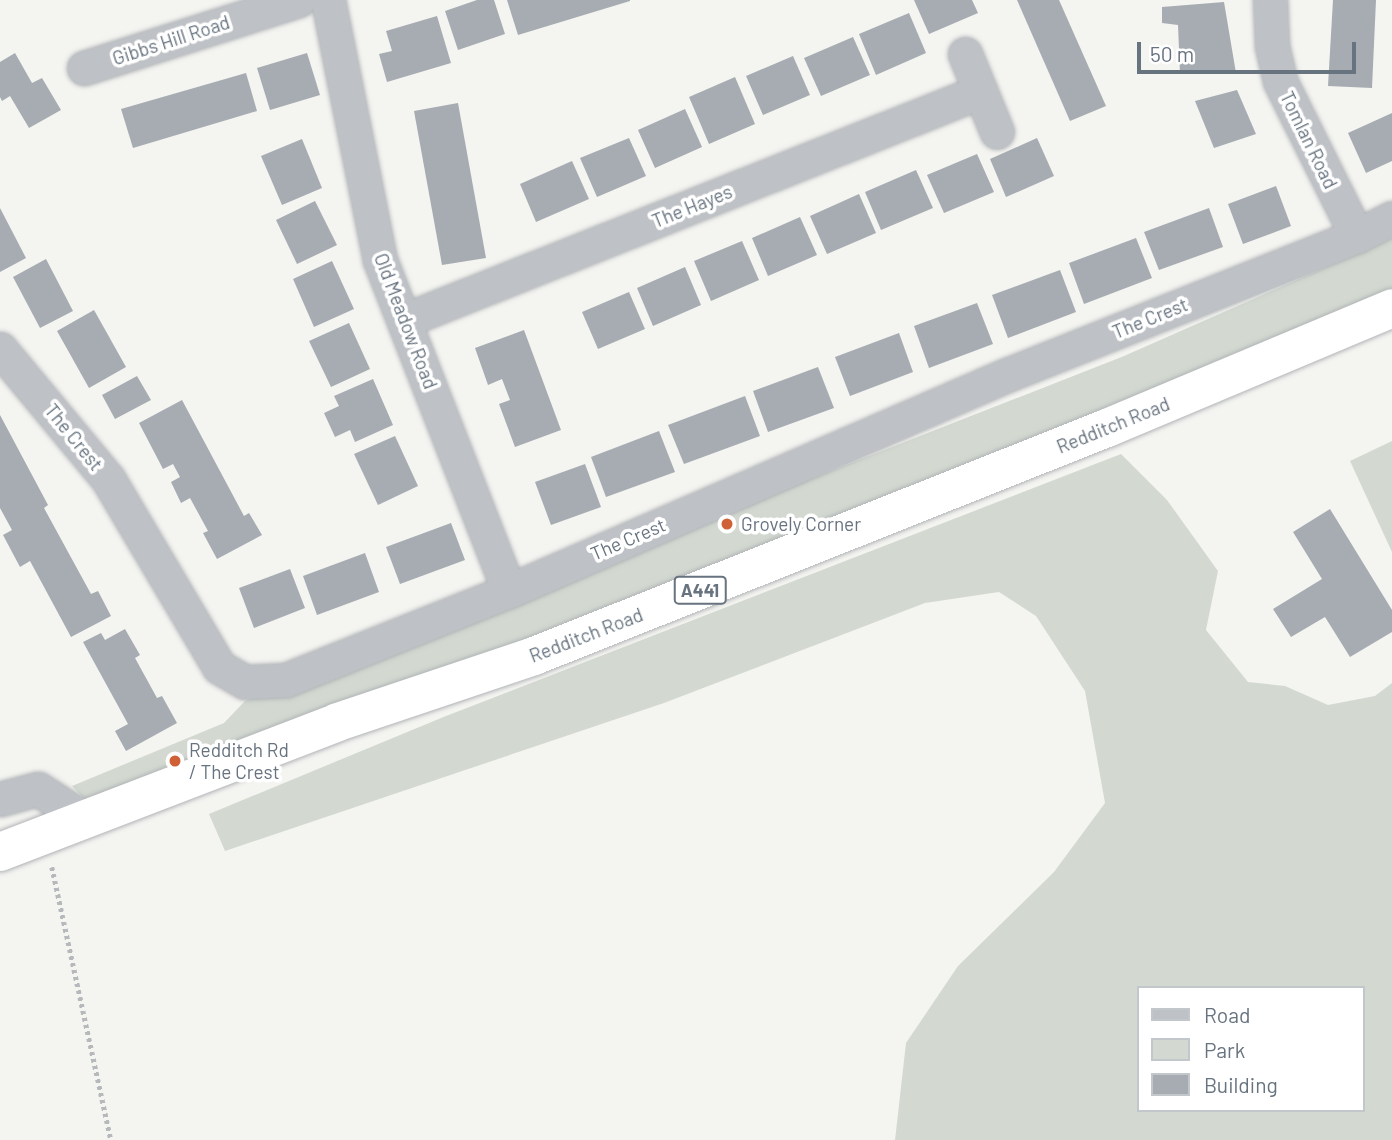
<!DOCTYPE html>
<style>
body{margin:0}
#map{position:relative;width:1392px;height:1140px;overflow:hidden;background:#f4f4f1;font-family:Barlow,sans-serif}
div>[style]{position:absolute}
.green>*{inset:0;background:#d3d9d1}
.building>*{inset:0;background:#a6acb1}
.path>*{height:4.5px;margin-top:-2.25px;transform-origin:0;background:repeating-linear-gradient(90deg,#b6b9bb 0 3.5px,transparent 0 7px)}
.roads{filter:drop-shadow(0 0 2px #b1b4b7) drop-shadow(0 0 2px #b1b4b7)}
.street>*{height:33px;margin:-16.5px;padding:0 16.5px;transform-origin:16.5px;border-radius:16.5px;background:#bec1c5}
.highway>*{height:38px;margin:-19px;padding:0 19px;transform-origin:19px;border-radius:19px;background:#fff}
.dots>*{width:19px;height:19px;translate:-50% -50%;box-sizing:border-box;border:4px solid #fff;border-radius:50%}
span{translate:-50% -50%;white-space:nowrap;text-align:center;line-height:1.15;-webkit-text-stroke:7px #fff;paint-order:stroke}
.shield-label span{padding:2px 5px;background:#fff;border:2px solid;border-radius:5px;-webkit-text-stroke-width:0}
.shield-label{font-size:18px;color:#67737f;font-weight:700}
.street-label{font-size:19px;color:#67737f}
.poi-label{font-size:19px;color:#67737f}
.left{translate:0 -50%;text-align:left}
.legend{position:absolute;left:1137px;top:986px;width:228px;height:126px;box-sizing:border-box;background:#fff;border:2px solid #c2c7cc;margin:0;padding:9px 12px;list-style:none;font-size:21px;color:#67737f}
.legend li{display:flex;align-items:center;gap:14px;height:35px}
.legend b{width:35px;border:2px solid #c2c7cc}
.scale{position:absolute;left:1137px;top:42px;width:219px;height:32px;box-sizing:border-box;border:4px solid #67737f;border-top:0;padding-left:9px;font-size:21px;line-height:24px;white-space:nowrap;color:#67737f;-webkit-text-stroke:5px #fff;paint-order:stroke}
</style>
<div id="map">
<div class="green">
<i style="clip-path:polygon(1392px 238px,1392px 293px,727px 566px,88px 803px,72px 786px,224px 723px,245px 701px,1124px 356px)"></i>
<i style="clip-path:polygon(1392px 441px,1392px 552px,1350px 461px)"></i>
<i style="clip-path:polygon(evenodd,1121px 454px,1167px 500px,1218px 571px,1206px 630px,1248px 682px,1285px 686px,1328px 705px,1375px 696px,1392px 683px,1392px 1140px,895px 1140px,906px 1043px,958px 966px,1054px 872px,1105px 803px,1085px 691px,1036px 616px,999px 592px,925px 603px,664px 703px,225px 851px,209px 814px,446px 716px,1121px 454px,1138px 988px,1362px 988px,1362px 1110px,1138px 1110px,1138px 988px)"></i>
</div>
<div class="building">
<i style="clip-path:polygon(477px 0,494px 0,505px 34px,458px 50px,445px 11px)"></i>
<i style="clip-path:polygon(507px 0,630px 0,630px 1px,518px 35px)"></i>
<i style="clip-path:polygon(914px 0,972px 0,978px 13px,929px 34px)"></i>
<i style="clip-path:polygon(1017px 0,1059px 0,1106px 106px,1070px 121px)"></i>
<i style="clip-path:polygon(1333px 0,1376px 0,1372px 88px,1328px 86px)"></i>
<i style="clip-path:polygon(1224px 2px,1236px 73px,1180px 74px,1178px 25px,1162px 23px,1162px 7px)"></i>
<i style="clip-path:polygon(909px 13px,926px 53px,876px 75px,859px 34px)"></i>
<i style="clip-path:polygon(437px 16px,451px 63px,387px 82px,379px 54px,392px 51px,386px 31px)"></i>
<i style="clip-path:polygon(853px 37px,870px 75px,821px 96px,804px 58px)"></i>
<i style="clip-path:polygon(15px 53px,32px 83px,42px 78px,61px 110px,29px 128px,10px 96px,2px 101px,0 97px,0 62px)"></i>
<i style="clip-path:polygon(307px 53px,320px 95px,270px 110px,257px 68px)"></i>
<i style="clip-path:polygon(793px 56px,810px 95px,763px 115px,746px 76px)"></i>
<i style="clip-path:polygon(246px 73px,257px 111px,133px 148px,121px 109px)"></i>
<i style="clip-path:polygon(735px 77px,755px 124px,709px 144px,689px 97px)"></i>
<i style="clip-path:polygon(1237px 90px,1256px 134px,1214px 148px,1195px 101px)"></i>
<i style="clip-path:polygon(458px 103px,486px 258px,442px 265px,414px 111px)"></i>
<i style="clip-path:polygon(685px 109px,702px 147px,655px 168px,638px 130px)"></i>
<i style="clip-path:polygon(1392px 113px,1392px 161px,1366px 173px,1348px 133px)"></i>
<i style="clip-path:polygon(629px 138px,646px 176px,597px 197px,580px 158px)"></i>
<i style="clip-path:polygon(1037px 138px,1054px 176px,1006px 197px,990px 159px)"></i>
<i style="clip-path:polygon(302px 139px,322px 188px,282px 205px,261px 156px)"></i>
<i style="clip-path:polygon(977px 154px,994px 192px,944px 213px,927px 175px)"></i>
<i style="clip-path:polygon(572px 161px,589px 199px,536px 222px,520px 184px)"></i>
<i style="clip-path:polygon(916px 170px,933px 208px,881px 230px,865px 192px)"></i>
<i style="clip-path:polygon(1276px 186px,1291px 226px,1243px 244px,1228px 204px)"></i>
<i style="clip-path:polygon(859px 194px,876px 233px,827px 254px,810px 216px)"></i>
<i style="clip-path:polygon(315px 201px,337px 245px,297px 264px,276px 220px)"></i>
<i style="clip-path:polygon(0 208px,26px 258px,0 272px)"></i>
<i style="clip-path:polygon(1209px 208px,1223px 247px,1159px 270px,1144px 232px)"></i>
<i style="clip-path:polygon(800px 217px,817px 255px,768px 276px,752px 238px)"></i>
<i style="clip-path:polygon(1136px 238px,1152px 278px,1084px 304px,1069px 263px)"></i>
<i style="clip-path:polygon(742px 241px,759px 280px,711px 301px,694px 261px)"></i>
<i style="clip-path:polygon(46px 259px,73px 311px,40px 328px,13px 277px)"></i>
<i style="clip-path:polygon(332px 261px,354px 309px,314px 327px,293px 279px)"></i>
<i style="clip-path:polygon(685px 267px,701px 305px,653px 326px,637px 288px)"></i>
<i style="clip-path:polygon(1060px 270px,1076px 312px,1008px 338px,992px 295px)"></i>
<i style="clip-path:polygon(629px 292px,645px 329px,598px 349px,582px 312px)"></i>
<i style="clip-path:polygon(977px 303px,993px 344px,929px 368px,914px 326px)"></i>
<i style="clip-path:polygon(94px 310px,126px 367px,89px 388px,57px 331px)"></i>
<i style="clip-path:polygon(349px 323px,370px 369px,331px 387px,309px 341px)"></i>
<i style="clip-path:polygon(524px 330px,561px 430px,515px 447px,499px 404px,510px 400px,502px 379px,488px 385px,475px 348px)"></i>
<i style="clip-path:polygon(899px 333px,913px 372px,850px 396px,835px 357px)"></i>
<i style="clip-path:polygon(818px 367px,834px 408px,768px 432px,753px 391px)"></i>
<i style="clip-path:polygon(137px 376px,151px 400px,115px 419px,102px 395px)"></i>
<i style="clip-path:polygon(373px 379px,393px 425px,355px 442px,350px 430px,335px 437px,324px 413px,339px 406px,334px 396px)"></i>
<i style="clip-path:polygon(745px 396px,760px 436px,684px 464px,668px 425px)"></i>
<i style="clip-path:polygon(182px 400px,244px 516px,249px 513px,262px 535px,217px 559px,203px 533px,208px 531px,190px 498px,181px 503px,171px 482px,180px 477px,173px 464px,163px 469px,139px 423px)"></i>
<i style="clip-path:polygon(0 415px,48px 505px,44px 508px,91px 594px,98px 591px,111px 616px,71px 637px,30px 561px,20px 567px,3px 535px,12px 530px,0 508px)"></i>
<i style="clip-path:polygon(659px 431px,675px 472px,606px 497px,591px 457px)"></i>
<i style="clip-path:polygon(395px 436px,418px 486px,378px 505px,354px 454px)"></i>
<i style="clip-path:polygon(585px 464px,601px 507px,551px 525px,535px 482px)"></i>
<i style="clip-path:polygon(1330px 509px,1392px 610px,1392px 632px,1350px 657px,1325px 617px,1291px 637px,1273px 609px,1322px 579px,1293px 532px)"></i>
<i style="clip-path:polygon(451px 523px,465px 560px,400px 584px,386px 547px)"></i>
<i style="clip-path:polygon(365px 553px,379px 592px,317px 615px,303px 576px)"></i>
<i style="clip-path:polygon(290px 569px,305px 608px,254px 628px,239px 588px)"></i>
<i style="clip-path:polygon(125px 629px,140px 655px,135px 658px,157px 698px,162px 696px,177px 723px,126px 751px,115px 731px,128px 724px,83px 642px,101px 633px,105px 640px)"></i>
</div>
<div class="path">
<i style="left:52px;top:867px;width:279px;rotate:77.8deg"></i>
</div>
<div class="roads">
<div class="street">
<i style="left:328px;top:0;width:265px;rotate:78.7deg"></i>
<i style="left:380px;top:260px;width:355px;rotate:68.7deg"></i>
<i style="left:1270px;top:0;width:46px;rotate:87.5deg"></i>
<i style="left:1272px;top:46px;width:36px;rotate:77deg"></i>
<i style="left:1280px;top:81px;width:173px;rotate:63.6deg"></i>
<i style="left:965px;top:54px;width:84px;rotate:67.7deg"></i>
<i style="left:84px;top:68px;width:225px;rotate:-17.6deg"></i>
<i style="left:405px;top:320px;width:618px;rotate:-21.66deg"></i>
<i style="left:0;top:349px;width:169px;rotate:50.3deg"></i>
<i style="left:108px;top:479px;width:218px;rotate:59.4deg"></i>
<i style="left:219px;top:667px;width:30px;rotate:30deg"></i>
<i style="left:245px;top:682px;width:41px;rotate:-2.8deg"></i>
<i style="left:286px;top:680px;width:240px;rotate:-21.8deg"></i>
<i style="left:509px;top:591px;width:543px;rotate:-23.45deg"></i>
<i style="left:1007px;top:375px;width:377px;rotate:-21.7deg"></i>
<i style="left:1357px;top:236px;width:39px;rotate:-27deg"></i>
<i style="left:0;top:799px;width:39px;rotate:-15deg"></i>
<i style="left:38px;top:789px;width:56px;rotate:32.6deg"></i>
</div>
<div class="highway">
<i style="left:0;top:852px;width:362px;rotate:-21deg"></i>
<i style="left:338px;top:722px;width:207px;rotate:-18.6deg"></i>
<i style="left:534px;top:656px;width:617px;rotate:-21.7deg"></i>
<i style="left:1107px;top:428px;width:309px;rotate:-22.8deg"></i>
</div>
</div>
<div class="dots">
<i style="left:727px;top:524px;background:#d06036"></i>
<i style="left:175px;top:761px;background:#d06036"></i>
</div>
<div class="shield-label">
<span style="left:700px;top:590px">A441</span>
</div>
<div class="street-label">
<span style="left:171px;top:40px;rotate:-18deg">Gibbs Hill Road</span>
<span style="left:1309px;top:140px;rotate:64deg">Tomlan Road</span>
<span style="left:692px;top:206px;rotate:-22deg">The Hayes</span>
<span style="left:1150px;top:318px;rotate:-22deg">The Crest</span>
<span style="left:406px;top:321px;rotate:69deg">Old Meadow Road</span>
<span style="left:1113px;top:425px;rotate:-22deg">Redditch Road</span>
<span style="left:74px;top:437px;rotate:51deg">The Crest</span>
<span style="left:628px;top:539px;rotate:-23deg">The Crest</span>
<span style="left:586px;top:635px;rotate:-21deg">Redditch Road</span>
</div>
<div class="poi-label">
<span class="left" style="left:741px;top:524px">Grovely Corner</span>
<span class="left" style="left:189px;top:761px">Redditch Rd<br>/ The Crest</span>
</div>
<ul class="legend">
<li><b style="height:9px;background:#bec1c5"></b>Road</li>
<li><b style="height:19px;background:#d3d9d1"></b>Park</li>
<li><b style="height:19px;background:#a6acb1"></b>Building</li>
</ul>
<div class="scale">50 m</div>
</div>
